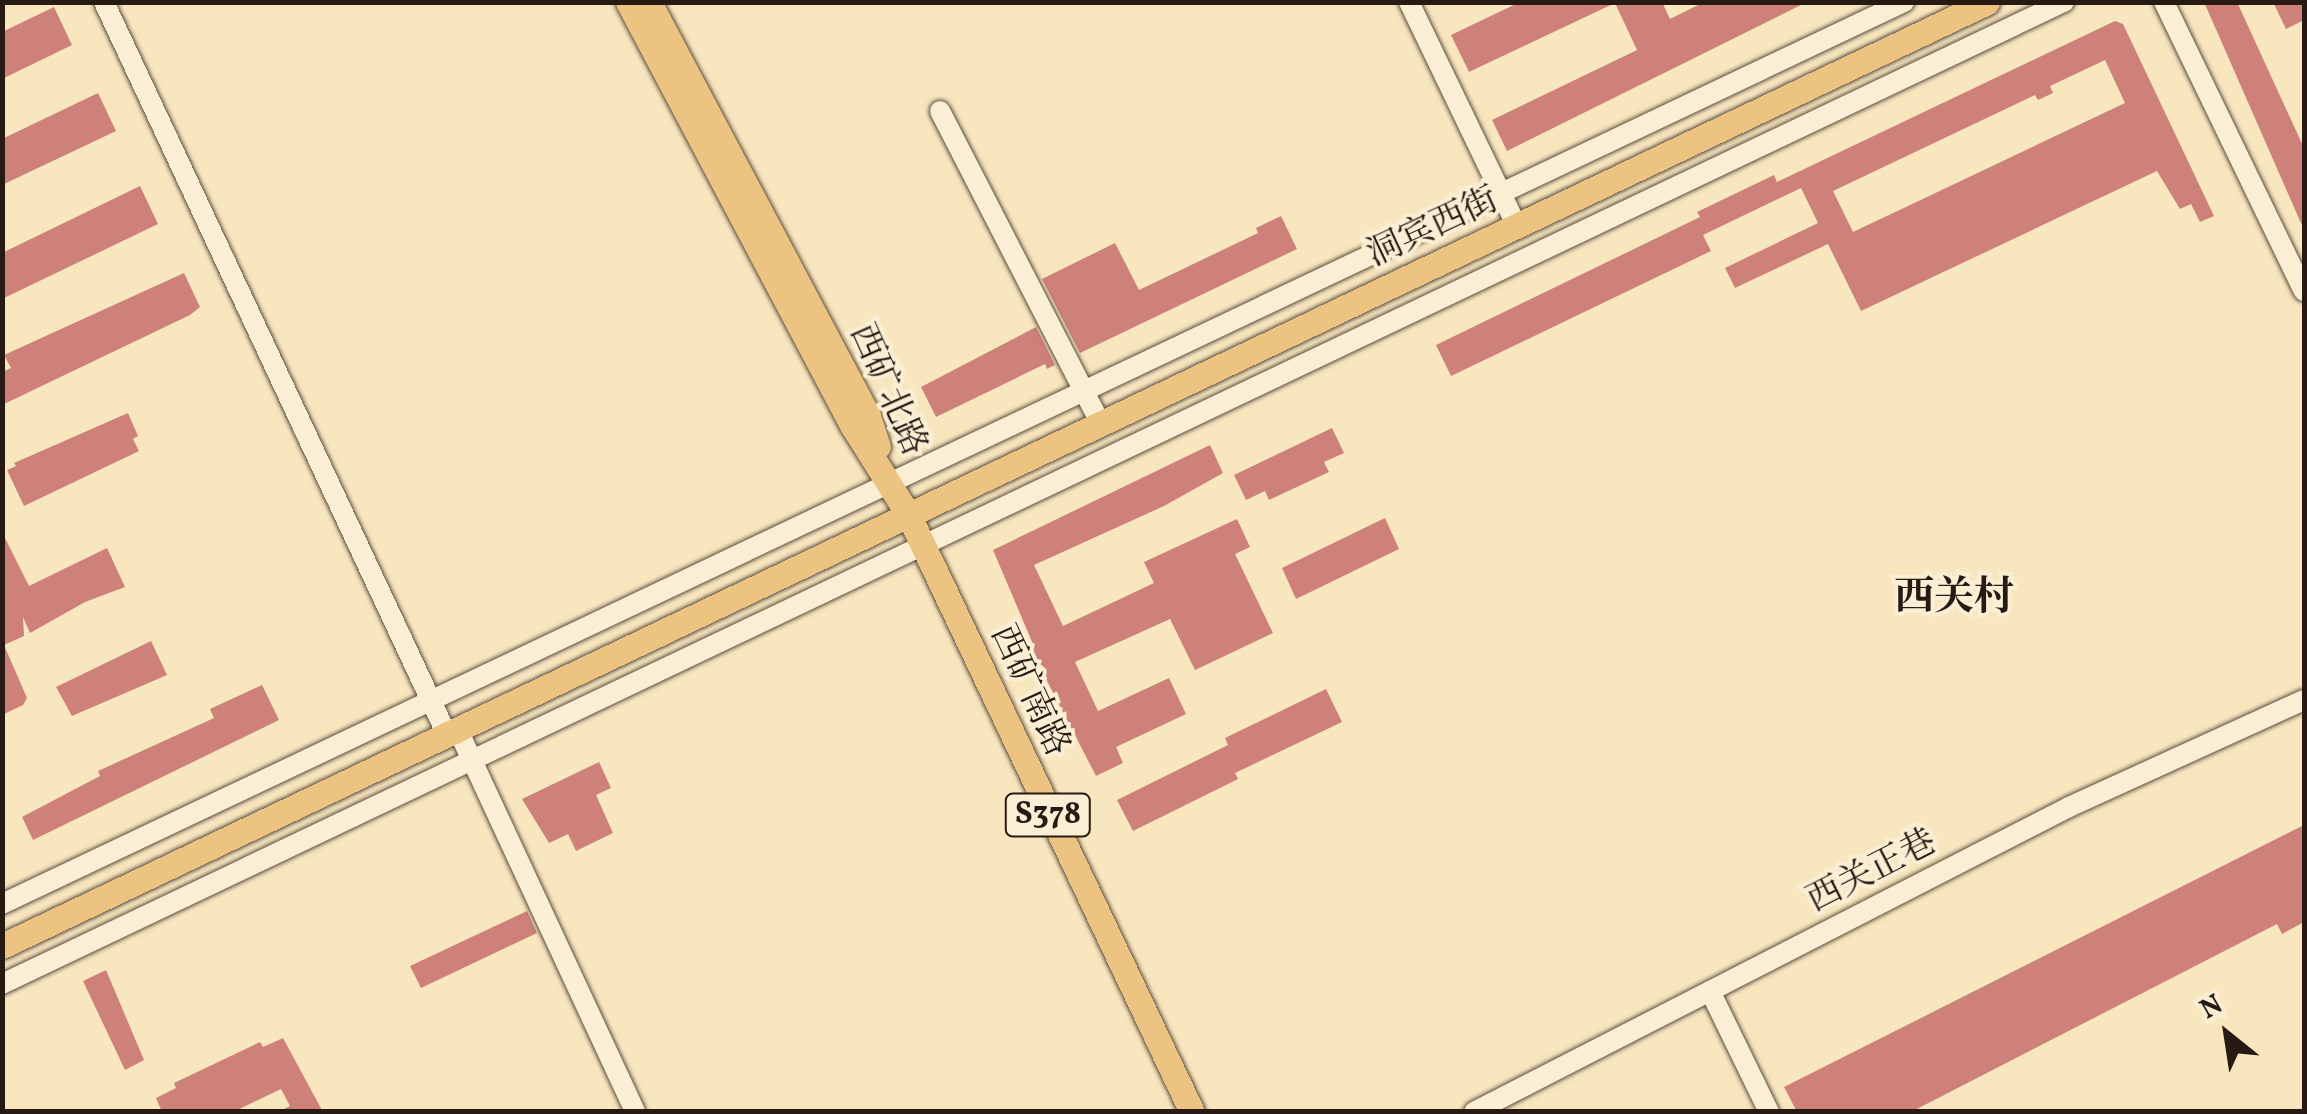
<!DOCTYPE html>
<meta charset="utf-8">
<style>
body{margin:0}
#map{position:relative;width:2307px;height:1114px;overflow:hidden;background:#f8e6bf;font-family:Vollkorn,"Noto Serif SC",serif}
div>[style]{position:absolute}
.building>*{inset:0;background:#ce8178}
.roads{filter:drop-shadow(0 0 2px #5a4d3e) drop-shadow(0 0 2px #5a4d3e)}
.minor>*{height:20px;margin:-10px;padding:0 10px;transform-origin:10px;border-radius:10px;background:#faefd5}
.major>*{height:25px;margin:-12.5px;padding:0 12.5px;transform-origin:12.5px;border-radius:12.5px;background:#ecc380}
span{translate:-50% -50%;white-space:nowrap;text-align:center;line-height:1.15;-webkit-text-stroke:8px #faefd5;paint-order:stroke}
.shield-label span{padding:2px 8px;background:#faefd5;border:2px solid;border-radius:8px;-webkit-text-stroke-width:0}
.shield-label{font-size:32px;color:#261a13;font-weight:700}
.street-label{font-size:35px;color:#261a13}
.quarter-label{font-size:40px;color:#261a13;font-weight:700}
.frame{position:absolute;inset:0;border:5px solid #261a13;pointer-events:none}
.north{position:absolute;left:2177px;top:984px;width:100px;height:100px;-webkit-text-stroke:8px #faefd5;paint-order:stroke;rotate:330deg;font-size:28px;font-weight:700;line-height:40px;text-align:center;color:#261a13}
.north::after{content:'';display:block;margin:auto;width:35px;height:45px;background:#261a13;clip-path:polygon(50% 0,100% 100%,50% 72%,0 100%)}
</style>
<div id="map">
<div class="building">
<i style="clip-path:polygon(1520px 2px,1662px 2px,1670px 19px,1704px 2px,1807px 2px,1507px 151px,1492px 120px,1637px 50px,1615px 3px,1469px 72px,1451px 35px)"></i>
<i style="clip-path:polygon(2204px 2px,2237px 2px,2304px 148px,2304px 230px)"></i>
<i style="clip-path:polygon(2273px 2px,2304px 2px,2304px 20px,2286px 29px)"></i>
<i style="clip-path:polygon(54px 7px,72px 45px,2px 79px,2px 32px)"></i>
<i style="clip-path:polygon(evenodd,2115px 21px,2123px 24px,2214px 216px,2200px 222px,2191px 204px,2180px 209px,2157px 171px,1861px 311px,1828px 244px,1735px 288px,1725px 268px,1818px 223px,1801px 188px,1703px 235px,1711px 251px,1451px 376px,1436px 345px,1700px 217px,1697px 212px,1774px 175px,1777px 182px,2115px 21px,2105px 60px,2125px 103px,1853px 232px,1833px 191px,2035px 95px,2038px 100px,2053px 93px,2050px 86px,2105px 60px)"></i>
<i style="clip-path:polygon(98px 93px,116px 131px,2px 185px,2px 139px)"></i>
<i style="clip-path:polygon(140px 186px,158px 224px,2px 299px,2px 253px)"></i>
<i style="clip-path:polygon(1281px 216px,1297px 249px,1080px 353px,1042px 279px,1115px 243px,1139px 290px,1258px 233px,1256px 228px)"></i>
<i style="clip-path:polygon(184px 273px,200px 307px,190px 315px,2px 405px,2px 372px,11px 368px,4px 355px)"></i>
<i style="clip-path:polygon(1036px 327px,1055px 365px,1047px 369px,1045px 364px,936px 417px,921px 387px)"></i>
<i style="clip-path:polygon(128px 413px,138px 436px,133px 439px,139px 451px,24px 506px,7px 470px,16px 466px,14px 463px)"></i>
<i style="clip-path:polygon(1332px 428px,1344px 453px,1324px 462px,1329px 472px,1269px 500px,1265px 491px,1246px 500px,1234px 475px)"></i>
<i style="clip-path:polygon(1210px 445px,1223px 473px,1164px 506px,1034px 565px,1063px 626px,1154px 583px,1144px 562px,1237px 519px,1250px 547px,1235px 554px,1273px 633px,1195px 670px,1170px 619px,1075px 662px,1098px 711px,1169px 678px,1186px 714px,1116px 747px,1123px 763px,1096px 776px,1029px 646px,1033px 644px,993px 550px)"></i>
<i style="clip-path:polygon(1385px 518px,1399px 549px,1296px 599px,1282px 568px)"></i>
<i style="clip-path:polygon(2px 532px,29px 586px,107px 548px,125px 587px,85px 602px,30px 633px,23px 617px,24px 636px,4px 645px,27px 698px,23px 705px,2px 715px)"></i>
<i style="clip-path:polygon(151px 641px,167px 675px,72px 716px,56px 687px)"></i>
<i style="clip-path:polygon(262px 685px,279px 720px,33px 840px,22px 817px,100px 776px,98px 771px,214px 718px,210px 709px)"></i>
<i style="clip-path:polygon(1326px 689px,1342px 722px,1235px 773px,1238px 779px,1133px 831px,1117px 800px,1228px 745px,1225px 738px)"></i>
<i style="clip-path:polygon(599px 762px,611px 788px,596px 795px,613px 833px,576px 851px,568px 834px,549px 843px,522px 799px)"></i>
<i style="clip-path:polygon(2304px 825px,2304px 922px,2282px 934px,2277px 924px,1911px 1112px,1797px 1112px,1784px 1087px)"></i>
<i style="clip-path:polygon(527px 911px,537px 933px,421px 988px,410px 966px)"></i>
<i style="clip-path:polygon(106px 970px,144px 1060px,125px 1070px,83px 981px)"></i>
<i style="clip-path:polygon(283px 1038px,323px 1112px,278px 1112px,290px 1106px,281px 1089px,233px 1112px,162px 1112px,156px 1098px,176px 1088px,174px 1083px,260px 1042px,263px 1047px)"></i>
</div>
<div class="roads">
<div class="minor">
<i style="left:104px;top:2px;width:809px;rotate:64.92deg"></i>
<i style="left:1409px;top:2px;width:249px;rotate:64.3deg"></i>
<i style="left:2164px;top:2px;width:321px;rotate:64.2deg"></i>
<i style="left:940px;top:111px;width:352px;rotate:62.8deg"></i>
<i style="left:458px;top:730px;width:421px;rotate:65.1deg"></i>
<i style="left:2px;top:904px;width:2105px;rotate:-25.37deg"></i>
<i style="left:2px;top:984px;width:2284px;rotate:-25.47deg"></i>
<i style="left:1710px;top:991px;width:135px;rotate:64deg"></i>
<i style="left:1474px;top:1112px;width:669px;rotate:-27.14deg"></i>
<i style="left:2069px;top:807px;width:258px;rotate:-24.5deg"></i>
</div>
<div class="major">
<i style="left:628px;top:2px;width:479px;rotate:62.1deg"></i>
<i style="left:852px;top:425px;width:107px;rotate:57.9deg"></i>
<i style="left:909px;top:516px;width:660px;rotate:64.6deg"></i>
<i style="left:649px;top:2px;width:468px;rotate:62.1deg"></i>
<i style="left:868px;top:416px;width:32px;rotate:72deg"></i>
<i style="left:2px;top:946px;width:2198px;rotate:-25.43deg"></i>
</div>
</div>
<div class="shield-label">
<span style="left:1048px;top:815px">S378</span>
</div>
<div class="street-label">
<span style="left:1433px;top:228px;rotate:-25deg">洞宾西街</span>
<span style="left:887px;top:390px;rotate:66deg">西矿北路</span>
<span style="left:1029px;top:691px;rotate:65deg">西矿南路</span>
<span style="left:1872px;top:872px;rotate:-27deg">西关正巷</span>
</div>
<div class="quarter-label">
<span style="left:1954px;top:599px">西关村</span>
</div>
<div class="frame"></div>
<div class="north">N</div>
</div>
